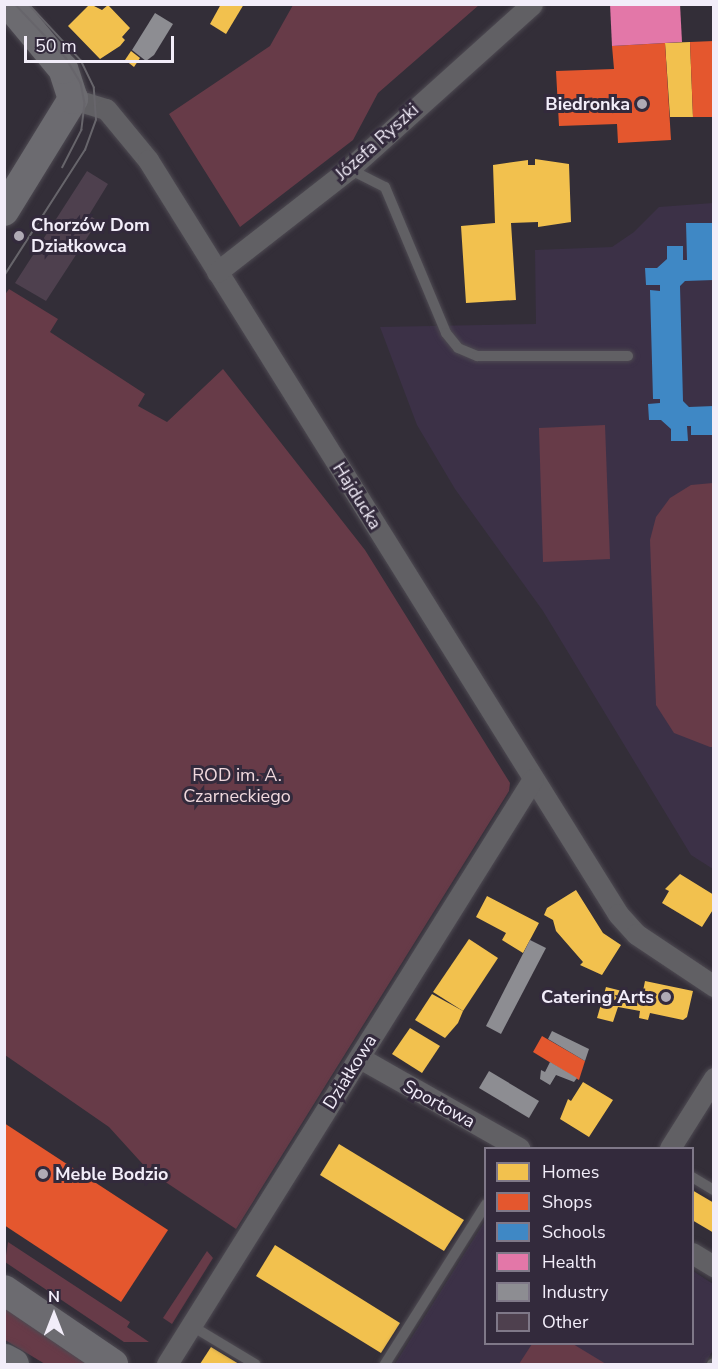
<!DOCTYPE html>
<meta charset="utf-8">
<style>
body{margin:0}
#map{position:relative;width:718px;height:1369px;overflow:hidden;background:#332e38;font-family:"Nunito Sans",sans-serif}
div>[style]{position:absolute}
.built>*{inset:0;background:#3c3147}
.green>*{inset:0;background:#673b48}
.homes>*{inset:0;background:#f2c14e}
.shops>*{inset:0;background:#e4572e}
.schools>*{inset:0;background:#3f88c5}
.health>*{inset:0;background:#e377a8}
.industry>*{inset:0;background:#8d8d92}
.building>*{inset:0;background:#4e404e}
.roads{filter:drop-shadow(0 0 2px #4e4a52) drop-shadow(0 0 2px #4e4a52)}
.lane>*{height:10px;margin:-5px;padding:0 5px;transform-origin:5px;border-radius:5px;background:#616064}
.street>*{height:21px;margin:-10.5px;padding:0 10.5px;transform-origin:10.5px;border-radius:10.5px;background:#616064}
.secondary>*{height:30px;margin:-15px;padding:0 15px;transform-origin:15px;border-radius:15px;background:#6c6b70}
.primary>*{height:33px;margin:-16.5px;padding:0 16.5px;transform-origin:16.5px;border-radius:16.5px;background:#6a6a6f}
.tram>*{height:1.5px;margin:-0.75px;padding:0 0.75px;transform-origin:0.75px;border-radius:0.75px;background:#67656b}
.dots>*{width:16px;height:16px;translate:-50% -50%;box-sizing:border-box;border:3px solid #332a3c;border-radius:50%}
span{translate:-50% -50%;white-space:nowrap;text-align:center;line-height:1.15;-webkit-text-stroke:6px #332a3c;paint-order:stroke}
.poi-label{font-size:18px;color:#f2edf9;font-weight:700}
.right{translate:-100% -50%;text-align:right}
.left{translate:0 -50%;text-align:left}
.street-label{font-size:18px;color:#f2edf9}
.park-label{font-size:18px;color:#f0d8dd}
.frame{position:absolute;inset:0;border:6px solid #f2edf9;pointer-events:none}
.legend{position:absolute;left:484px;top:1147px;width:210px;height:198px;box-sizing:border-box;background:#332a3c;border:2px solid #7f7888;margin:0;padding:8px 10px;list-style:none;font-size:18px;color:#f2edf9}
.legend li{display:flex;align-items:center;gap:12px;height:30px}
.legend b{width:30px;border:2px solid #7f7888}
.north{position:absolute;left:24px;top:1285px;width:60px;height:60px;-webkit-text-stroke:4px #332a3c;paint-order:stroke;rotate:0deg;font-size:16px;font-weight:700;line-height:24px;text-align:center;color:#f2edf9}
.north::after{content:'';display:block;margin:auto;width:21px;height:27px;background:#f2edf9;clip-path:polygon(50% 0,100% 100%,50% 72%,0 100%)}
.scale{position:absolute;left:24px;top:36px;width:150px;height:27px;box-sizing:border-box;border:3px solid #f2edf9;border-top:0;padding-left:8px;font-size:18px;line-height:21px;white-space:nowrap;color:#f2edf9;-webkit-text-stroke:4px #332a3c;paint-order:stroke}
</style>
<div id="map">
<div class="built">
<i style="clip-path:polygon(713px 203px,713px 869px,691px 855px,543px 611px,455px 489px,417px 425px,380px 327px,536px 324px,535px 250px,612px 247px,634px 232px,659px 207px)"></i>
<i style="clip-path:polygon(485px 1221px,486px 1344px,692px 1344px,693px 1271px,713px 1284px,713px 1350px,705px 1364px,395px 1364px)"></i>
</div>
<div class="green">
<i style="clip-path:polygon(293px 5px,479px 5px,378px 93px,353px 140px,240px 227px,169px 114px,270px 46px)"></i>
<i style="clip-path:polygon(9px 289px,58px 319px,50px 332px,145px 394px,138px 406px,167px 422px,223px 369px,365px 550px,510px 783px,509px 791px,236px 1229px,149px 1171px,109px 1127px,5px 1055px,4px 296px)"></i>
<i style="clip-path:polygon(605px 425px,610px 559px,543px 562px,539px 428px)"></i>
<i style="clip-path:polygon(713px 483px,714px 747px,710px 747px,674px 733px,656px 705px,650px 540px,656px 517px,670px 498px,691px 485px)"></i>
<i style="clip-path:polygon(8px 1242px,130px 1322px,127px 1327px,149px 1342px,124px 1342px,5px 1262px)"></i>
<i style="clip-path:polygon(207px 1251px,213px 1258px,172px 1324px,163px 1318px)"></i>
<i style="clip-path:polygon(4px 1302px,96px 1364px,45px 1364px,5px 1340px)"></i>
<i style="clip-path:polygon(532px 1344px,573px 1344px,606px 1364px,519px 1364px)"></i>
</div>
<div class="homes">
<i style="clip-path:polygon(90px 4px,102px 10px,108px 5px,130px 28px,122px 37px,125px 40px,120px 46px,100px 59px,68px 26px)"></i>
<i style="clip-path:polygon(221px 4px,244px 4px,226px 34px,210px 24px)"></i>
<i style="clip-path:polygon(690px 42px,693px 117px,670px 117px,665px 43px)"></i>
<i style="clip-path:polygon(131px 51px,140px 58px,134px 67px,125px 60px)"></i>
<i style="clip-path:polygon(535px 159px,569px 164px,571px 222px,538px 227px,538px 222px,511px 223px,516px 300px,466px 303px,461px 226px,495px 223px,493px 165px,528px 160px,528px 165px,535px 165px)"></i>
<i style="clip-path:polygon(680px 874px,714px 895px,714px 908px,702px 927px,662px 903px,669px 891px,665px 889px)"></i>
<i style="clip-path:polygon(576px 890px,603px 933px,621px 945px,602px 975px,580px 965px,583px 962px,556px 931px,553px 920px,544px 915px,547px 908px)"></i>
<i style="clip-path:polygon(487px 896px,539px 923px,523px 953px,502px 940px,506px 933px,476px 917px)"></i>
<i style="clip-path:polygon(469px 939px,498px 958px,463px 1011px,433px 992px)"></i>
<i style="clip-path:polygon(645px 981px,693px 991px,687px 1017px,683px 1020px,650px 1013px,648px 1020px,639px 1018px,640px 1011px,618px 1007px,613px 1022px,597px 1018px,606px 987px,642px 996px)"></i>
<i style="clip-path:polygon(432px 994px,463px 1011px,458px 1023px,445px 1038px,415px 1020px)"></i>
<i style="clip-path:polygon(410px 1028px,440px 1046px,422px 1073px,392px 1054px)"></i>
<i style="clip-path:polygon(583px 1082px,613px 1100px,589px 1137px,560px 1119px,568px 1099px,571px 1101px)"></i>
<i style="clip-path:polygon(339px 1144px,464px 1220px,444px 1251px,320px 1175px)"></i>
<i style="clip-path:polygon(692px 1190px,714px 1203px,714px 1233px,692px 1220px)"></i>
<i style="clip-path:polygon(275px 1245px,400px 1323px,381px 1353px,256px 1276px)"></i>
<i style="clip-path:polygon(211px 1347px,239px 1364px,200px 1364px)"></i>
</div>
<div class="shops">
<i style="clip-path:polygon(714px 41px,714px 117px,693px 117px,690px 42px)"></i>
<i style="clip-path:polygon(665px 43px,671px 140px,618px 143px,617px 124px,559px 126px,556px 71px,614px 69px,612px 46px)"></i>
<i style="clip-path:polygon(542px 1036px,585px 1061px,579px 1080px,533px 1052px)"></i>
<i style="clip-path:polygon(4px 1123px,168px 1230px,121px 1302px,4px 1225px)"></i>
</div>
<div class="schools">
<i style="clip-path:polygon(686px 223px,714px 223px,714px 280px,685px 281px,680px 286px,683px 401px,689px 407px,714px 406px,714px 435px,691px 435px,691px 426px,687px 426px,688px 441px,671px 441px,671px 429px,661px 420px,649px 420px,648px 404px,660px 403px,660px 399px,653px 399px,650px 290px,660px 291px,660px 285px,646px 285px,645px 268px,657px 268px,667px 259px,667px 246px,683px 246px,683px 260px,687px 260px)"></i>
</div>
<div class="health">
<i style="clip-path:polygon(610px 4px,680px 4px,682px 42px,612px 46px)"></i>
</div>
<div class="industry">
<i style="clip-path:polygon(155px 13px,173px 24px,154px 55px,146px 61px,132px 50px)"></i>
<i style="clip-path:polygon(530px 940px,546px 948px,501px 1034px,486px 1026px)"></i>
<i style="clip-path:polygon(552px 1031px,589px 1049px,585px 1061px,548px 1039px)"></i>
<i style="clip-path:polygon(550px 1062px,577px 1078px,574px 1082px,556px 1075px,550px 1085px,540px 1079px,541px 1070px,545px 1072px)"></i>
<i style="clip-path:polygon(489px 1071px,539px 1101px,529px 1118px,479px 1088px)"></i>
</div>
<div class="building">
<i style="clip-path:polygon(87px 171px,108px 184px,89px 215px,98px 221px,46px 301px,15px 283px)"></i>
</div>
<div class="roads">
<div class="lane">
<i style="left:349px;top:169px;width:40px;rotate:26.6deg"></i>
<i style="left:385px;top:187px;width:158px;rotate:67.3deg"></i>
<i style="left:446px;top:333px;width:19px;rotate:51deg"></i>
<i style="left:458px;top:348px;width:21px;rotate:23deg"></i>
<i style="left:477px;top:356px;width:151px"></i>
<i style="left:692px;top:1177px;width:26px;rotate:31deg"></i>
<i style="left:192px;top:1326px;width:74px;rotate:31.1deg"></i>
<i style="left:385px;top:1364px;width:189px;rotate:-57.7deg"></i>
<i style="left:712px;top:1364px;width:2px;rotate:-27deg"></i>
</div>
<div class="street">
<i style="left:73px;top:99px;width:34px;rotate:17deg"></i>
<i style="left:106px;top:109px;width:66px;rotate:50.5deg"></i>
<i style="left:148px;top:160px;width:888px;rotate:58.06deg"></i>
<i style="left:618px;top:914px;width:27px;rotate:48deg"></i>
<i style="left:636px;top:934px;width:94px;rotate:33.7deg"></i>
<i style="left:217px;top:272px;width:167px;rotate:-38deg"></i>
<i style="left:349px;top:169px;width:246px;rotate:-42deg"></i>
<i style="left:360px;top:1058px;width:183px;rotate:29.5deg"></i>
<i style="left:670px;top:1148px;width:83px;rotate:-57.8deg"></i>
<i style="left:692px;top:1253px;width:26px;rotate:31deg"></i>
<i style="left:167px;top:1364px;width:690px;rotate:-57.97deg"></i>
</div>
<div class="secondary">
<i style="left:4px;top:211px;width:132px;rotate:-58.4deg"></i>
<i style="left:73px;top:99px;width:32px;rotate:-108deg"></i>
<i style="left:63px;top:69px;width:85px;rotate:-129.7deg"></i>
<i style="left:4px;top:1290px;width:132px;rotate:34.2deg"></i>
</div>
<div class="primary">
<i style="left:4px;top:1360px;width:9px;rotate:27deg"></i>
</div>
</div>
<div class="tram">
<i style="left:15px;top:4px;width:74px;rotate:46.6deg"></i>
<i style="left:66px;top:58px;width:29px;rotate:59deg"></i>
<i style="left:81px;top:83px;width:21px;rotate:79deg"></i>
<i style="left:85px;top:104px;width:26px;rotate:97deg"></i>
<i style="left:82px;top:130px;width:42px;rotate:117.2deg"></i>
<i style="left:4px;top:276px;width:150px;rotate:-57.3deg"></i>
<i style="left:85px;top:150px;width:32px;rotate:-70deg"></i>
<i style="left:96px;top:120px;width:32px;rotate:-94deg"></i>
<i style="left:94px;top:88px;width:30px;rotate:-116deg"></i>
<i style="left:81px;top:61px;width:78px;rotate:-132.9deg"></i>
</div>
<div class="dots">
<i style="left:642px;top:104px;background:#afaab5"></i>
<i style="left:19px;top:236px;background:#afaab5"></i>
<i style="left:666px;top:997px;background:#afaab5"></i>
<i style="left:43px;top:1174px;background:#afaab5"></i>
</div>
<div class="poi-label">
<span class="right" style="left:630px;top:104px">Biedronka</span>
<span class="left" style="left:31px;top:236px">Chorzów Dom<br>Działkowca</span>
<span class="right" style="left:654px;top:997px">Catering Arts</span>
<span class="left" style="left:55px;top:1174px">Meble Bodzio</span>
</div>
<div class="street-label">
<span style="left:377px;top:142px;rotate:-42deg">Józefa Ryszki</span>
<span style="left:357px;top:496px;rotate:58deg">Hajducka</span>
<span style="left:350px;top:1072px;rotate:-58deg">Działkowa</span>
<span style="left:439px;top:1104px;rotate:29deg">Sportowa</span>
</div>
<div class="park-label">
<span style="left:237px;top:786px">ROD im. A.<br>Czarneckiego</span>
</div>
<div class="frame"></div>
<ul class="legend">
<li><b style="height:16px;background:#f2c14e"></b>Homes</li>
<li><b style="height:16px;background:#e4572e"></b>Shops</li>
<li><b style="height:16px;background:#3f88c5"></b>Schools</li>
<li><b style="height:16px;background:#e377a8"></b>Health</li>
<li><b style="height:16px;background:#8d8d92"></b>Industry</li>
<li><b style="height:16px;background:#4e404e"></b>Other</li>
</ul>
<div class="north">N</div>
<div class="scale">50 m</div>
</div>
